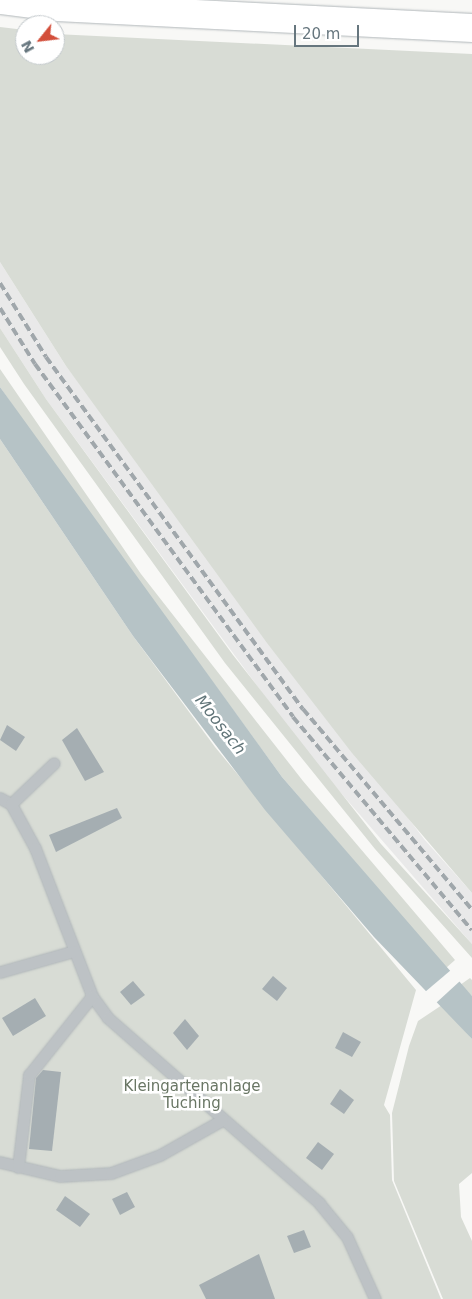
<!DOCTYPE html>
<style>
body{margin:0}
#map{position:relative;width:472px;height:1299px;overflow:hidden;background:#f8f8f6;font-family:"DejaVu Sans",sans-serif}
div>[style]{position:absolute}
.built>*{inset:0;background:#e9e9e9}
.green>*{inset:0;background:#d8dcd5}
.water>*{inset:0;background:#b6c3c6}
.pier>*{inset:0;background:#f8f8f6}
.building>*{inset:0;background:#a5aeb2}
.roads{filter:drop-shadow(0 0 1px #b1b7ba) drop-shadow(0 0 1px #b1b7ba)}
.service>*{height:11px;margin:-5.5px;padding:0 5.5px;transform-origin:5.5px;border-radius:5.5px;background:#bdc2c5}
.primary>*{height:28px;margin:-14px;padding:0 14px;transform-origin:14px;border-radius:14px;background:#fff}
.rail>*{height:4px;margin-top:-2px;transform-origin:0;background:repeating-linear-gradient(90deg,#a0a7ab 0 8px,transparent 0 12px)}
span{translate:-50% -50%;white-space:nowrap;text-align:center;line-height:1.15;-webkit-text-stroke:5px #fff;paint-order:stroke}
.park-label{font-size:15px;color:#697664}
.water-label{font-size:16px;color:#607478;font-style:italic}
.north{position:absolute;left:15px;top:15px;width:50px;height:50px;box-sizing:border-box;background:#fff;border:1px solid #c2c8cb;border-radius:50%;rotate:241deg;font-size:14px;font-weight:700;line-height:20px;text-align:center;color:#66767e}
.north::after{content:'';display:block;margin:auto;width:18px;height:22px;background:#d34e3a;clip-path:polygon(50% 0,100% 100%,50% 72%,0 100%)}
.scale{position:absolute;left:294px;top:25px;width:65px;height:22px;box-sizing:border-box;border:2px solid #66767e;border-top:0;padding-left:6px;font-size:15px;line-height:18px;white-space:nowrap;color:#66767e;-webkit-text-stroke:4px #fff;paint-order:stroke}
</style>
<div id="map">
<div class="built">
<i style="clip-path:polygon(0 262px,66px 366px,424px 839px,472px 893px,472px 944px,308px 755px,46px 399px,0 328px)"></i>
</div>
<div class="green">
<i style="clip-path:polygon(0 27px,25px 30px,25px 55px,55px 55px,55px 34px,472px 54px,472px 893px,352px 753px,267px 643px,66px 366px,0 262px)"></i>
<i style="clip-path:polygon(0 328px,46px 399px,233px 655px,381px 844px,472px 944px,472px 958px,375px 849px,225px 663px,24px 384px,0 347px)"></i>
<i style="clip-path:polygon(0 369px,141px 574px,303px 781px,455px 960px,446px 968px,282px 777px,47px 455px,0 387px)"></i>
<i style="clip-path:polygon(0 439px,133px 636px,215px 747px,416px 990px,384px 1105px,390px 1115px,392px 1180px,441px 1299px,0 1299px)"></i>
<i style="clip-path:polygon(470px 978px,472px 980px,472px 996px,460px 985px)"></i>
<i style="clip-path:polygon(442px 1005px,472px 1039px,472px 1173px,459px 1184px,461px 1217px,472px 1241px,472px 1299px,443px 1299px,394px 1181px,392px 1113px,409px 1046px,418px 1021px)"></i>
</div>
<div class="water">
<i style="clip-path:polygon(0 387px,282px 777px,472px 996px,472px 1039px,374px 937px,265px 810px,133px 636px,0 439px)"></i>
</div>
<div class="pier">
<i style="clip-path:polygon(451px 970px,460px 981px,436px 1003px,425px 992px)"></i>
</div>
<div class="building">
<i style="clip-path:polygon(7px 725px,25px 737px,16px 751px,0 740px)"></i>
<i style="clip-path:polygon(77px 728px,104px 772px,85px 781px,62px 740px)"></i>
<i style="clip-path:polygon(117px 808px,122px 818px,56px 852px,49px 835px)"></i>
<i style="clip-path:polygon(273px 976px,287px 988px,277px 1001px,262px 989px)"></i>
<i style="clip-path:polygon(133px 981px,145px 995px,131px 1005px,120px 992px)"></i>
<i style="clip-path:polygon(35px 998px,46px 1016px,13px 1036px,2px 1018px)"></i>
<i style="clip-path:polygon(185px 1019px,199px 1036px,187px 1050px,173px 1033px)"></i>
<i style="clip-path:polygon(343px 1032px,361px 1042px,352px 1057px,335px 1048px)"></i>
<i style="clip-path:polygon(43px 1070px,61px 1072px,52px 1151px,29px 1149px,36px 1078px)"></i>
<i style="clip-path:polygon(340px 1089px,354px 1100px,344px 1114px,330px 1104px)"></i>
<i style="clip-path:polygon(318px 1142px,334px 1154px,322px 1170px,306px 1158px)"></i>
<i style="clip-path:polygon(127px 1192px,135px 1207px,120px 1215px,112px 1199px)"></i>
<i style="clip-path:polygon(65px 1196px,90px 1214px,80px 1227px,56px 1210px)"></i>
<i style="clip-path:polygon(304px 1230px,311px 1247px,294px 1253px,287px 1236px)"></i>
<i style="clip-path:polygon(259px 1254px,275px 1299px,206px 1299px,199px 1285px)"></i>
</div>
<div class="roads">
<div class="service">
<i style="left:0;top:798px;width:13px;rotate:29deg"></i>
<i style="left:11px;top:804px;width:50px;rotate:61.4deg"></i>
<i style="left:35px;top:848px;width:159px;rotate:68.9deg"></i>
<i style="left:92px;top:996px;width:27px;rotate:54deg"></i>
<i style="left:108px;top:1018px;width:281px;rotate:41.2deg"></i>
<i style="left:319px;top:1203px;width:44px;rotate:50.5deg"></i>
<i style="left:347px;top:1237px;width:68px;rotate:65.7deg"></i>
<i style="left:11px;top:804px;width:59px;rotate:-43.6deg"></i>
<i style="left:0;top:972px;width:77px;rotate:-15.8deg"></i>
<i style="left:0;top:1162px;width:62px;rotate:13.1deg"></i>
<i style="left:60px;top:1176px;width:51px;rotate:-3.4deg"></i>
<i style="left:111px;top:1173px;width:52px;rotate:-20.2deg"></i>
<i style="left:160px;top:1155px;width:71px;rotate:-29.4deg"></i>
<i style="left:18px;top:1167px;width:93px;rotate:-83.2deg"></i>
<i style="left:29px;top:1075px;width:101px;rotate:-51.4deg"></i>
</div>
<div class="primary">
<i style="left:2px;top:0;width:55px;rotate:7.3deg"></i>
<i style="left:57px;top:7px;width:416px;rotate:2.9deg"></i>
</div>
</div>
<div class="rail">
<i style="left:0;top:283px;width:87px;rotate:58.1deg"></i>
<i style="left:46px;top:357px;width:436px;rotate:53.9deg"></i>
<i style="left:303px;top:709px;width:263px;rotate:49.9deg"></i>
<i style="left:0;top:308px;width:66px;rotate:58deg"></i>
<i style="left:35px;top:364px;width:437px;rotate:53.8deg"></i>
<i style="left:293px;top:717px;width:278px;rotate:50deg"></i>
</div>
<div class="park-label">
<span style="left:192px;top:1095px">Kleingartenanlage<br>Tuching</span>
</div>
<div class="water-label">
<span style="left:220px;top:725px;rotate:52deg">Moosach</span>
</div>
<div class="north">N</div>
<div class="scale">20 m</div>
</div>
